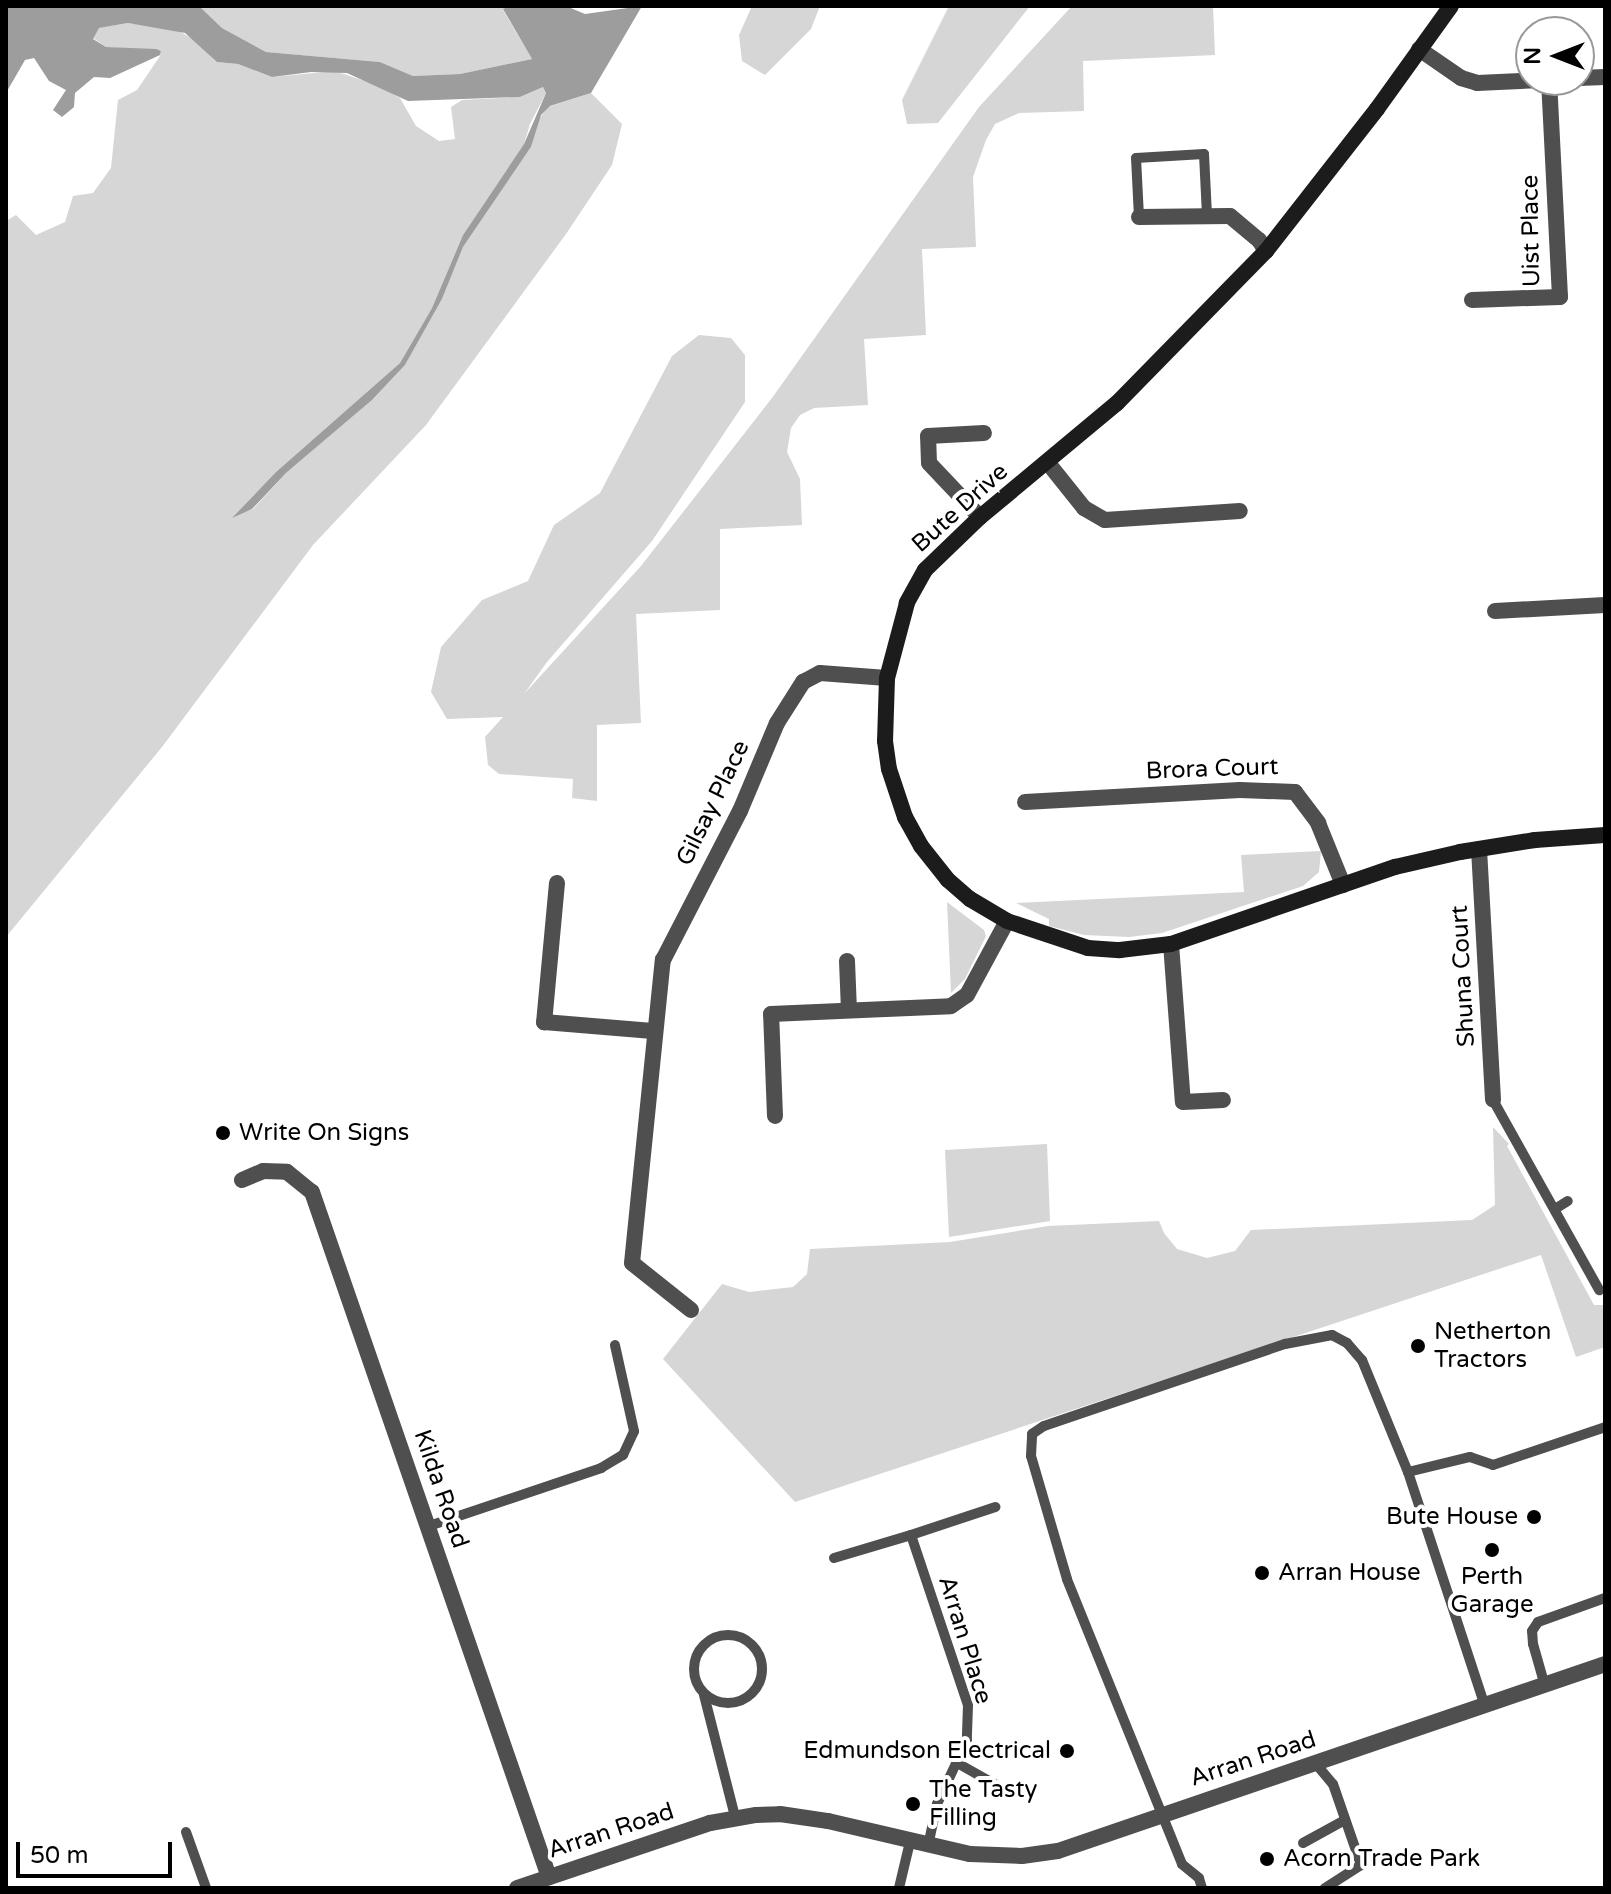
<!DOCTYPE html>
<style>
body{margin:0}
#map{position:relative;width:1611px;height:1894px;overflow:hidden;background:#fff;font-family:"Varela Round",sans-serif}
div>[style]{position:absolute}
.green>*{inset:0;background:#d6d6d6}
.water>*{inset:0;background:#9d9d9d}
.lane>*{height:10px;margin:-5px;padding:0 5px;transform-origin:5px;border-radius:5px;background:#4f4f4f}
.lane>.ring{margin:-5px;padding:0;box-sizing:content-box;background:none;border:10px solid #4f4f4f;border-radius:50%}
.street>*{height:16px;margin:-8px;padding:0 8px;transform-origin:8px;border-radius:8px;background:#4f4f4f}
.secondary>*{height:16px;margin:-8px;padding:0 8px;transform-origin:8px;border-radius:8px;background:#1c1c1c}
.dots>*{width:22px;height:22px;translate:-50% -50%;box-sizing:border-box;border:4px solid #fff;border-radius:50%}
span{translate:-50% -50%;white-space:nowrap;text-align:center;line-height:1.15;-webkit-text-stroke:8px #fff;paint-order:stroke}
.street-label{font-size:24px;color:#000}
.poi-label{font-size:24px;color:#000}
.left{translate:0 -50%;text-align:left}
.right{translate:-100% -50%;text-align:right}
.frame{position:absolute;inset:0;border:8px solid #000;pointer-events:none}
.north{position:absolute;left:1515px;top:16px;width:80px;height:80px;box-sizing:border-box;background:#fff;border:2px solid #999;border-radius:50%;rotate:270deg;font-size:22px;font-weight:700;line-height:32px;text-align:center;color:#000}
.north::after{content:'';display:block;margin:auto;width:28px;height:36px;background:#000;clip-path:polygon(50% 0,100% 100%,50% 72%,0 100%)}
.scale{position:absolute;left:16px;top:1842px;width:156px;height:36px;box-sizing:border-box;border:4px solid #000;border-top:0;padding-left:10px;font-size:24px;line-height:28px;white-space:nowrap;color:#000;-webkit-text-stroke:6px #fff;paint-order:stroke}
</style>
<div id="map">
<div class="green">
<i style="clip-path:polygon(199px 6px,510px 6px,503px 10px,532px 59px,460px 74px,413px 76px,380px 62px,266px 52px,222px 28px)"></i>
<i style="clip-path:polygon(752px 6px,820px 6px,811px 29px,765px 75px,742px 61px,739px 35px)"></i>
<i style="clip-path:polygon(949px 6px,1030px 6px,938px 123px,907px 124px,902px 100px)"></i>
<i style="clip-path:polygon(1072px 6px,1213px 6px,1215px 55px,1083px 61px,1084px 111px,1019px 113px,995px 124px,986px 140px,973px 177px,976px 247px,922px 249px,926px 335px,864px 339px,868px 405px,814px 408px,800px 415px,791px 428px,787px 452px,800px 479px,802px 525px,720px 529px,720px 610px,636px 614px,641px 723px,597px 725px,597px 801px,572px 798px,573px 779px,499px 774px,488px 765px,485px 737px,503px 717px,447px 719px,431px 692px,441px 647px,482px 600px,528px 581px,554px 525px,600px 493px,672px 356px,699px 335px,731px 338px,745px 355px,745px 402px,652px 541px,547px 662px,524px 694px,641px 566px,772px 398px,979px 107px)"></i>
<i style="clip-path:polygon(128px 23px,177px 30px,196px 41px,217px 62px,238px 64px,272px 77px,335px 71px,380px 86px,400px 98px,416px 126px,439px 141px,455px 139px,451px 107px,462px 100px,520px 97px,543px 87px,546px 93px,530px 124px,524px 144px,463px 235px,432px 308px,400px 363px,276px 472px,235px 515px,253px 509px,286px 473px,372px 400px,405px 365px,442px 299px,463px 247px,531px 147px,539px 119px,548px 107px,591px 93px,622px 124px,612px 165px,566px 234px,426px 425px,313px 545px,162px 747px,6px 937px,6px 221px,16px 215px,36px 235px,65px 222px,73px 196px,93px 193px,111px 168px,118px 100px,137px 90px,160px 56px,161px 51px,106px 47px,93px 38px,98px 28px)"></i>
<i style="clip-path:polygon(1321px 851px,1319px 872px,1303px 886px,1162px 933px,1129px 937px,1084px 935px,1049px 926px,1049px 919px,1016px 903px,1244px 892px,1241px 855px)"></i>
<i style="clip-path:polygon(947px 902px,984px 930px,986px 936px,965px 979px,951px 993px)"></i>
<i style="clip-path:polygon(1493px 1127px,1509px 1144px,1507px 1146px,1594px 1305px,1605px 1305px,1605px 1347px,1576px 1357px,1541px 1255px,795px 1502px,663px 1359px,722px 1284px,749px 1292px,793px 1287px,807px 1274px,810px 1249px,950px 1242px,1048px 1226px,1159px 1221px,1164px 1233px,1177px 1249px,1207px 1258px,1235px 1251px,1251px 1230px,1472px 1220px,1495px 1205px)"></i>
<i style="clip-path:polygon(1047px 1144px,1050px 1221px,949px 1237px,945px 1150px)"></i>
</div>
<div class="water">
<i style="clip-path:polygon(6px 6px,199px 6px,222px 28px,266px 52px,380px 62px,413px 76px,460px 74px,532px 59px,503px 9px,510px 6px,566px 6px,585px 14px,642px 6px,591px 93px,550px 106px,541px 115px,531px 147px,463px 247px,442px 299px,405px 365px,372px 400px,286px 473px,252px 509px,232px 518px,276px 472px,400px 363px,432px 308px,463px 235px,524px 144px,546px 93px,543px 87px,520px 97px,408px 101px,347px 73px,311px 72px,272px 77px,238px 64px,217px 62px,185px 33px,128px 23px,99px 28px,93px 39px,106px 47px,156px 49px,161px 51px,160px 55px,110px 78px,94px 77px,75px 93px,74px 107px,62px 117px,53px 110px,66px 90px,49px 81px,34px 58px,25px 60px,6px 93px)"></i>
</div>
<div class="lane">
<i style="left:1139px;top:217px;width:59px;rotate:-92.9deg"></i>
<i style="left:1136px;top:158px;width:68px;rotate:-3.4deg"></i>
<i style="left:1204px;top:154px;width:61px;rotate:87.2deg"></i>
<i style="left:1493px;top:1100px;width:218px;rotate:60.8deg"></i>
<i style="left:1555px;top:1209px;width:15px;rotate:-32deg"></i>
<i style="left:1408px;top:1472px;width:64px;rotate:-13.6deg"></i>
<i style="left:1470px;top:1457px;width:24px;rotate:19deg"></i>
<i style="left:1493px;top:1465px;width:118px;rotate:-18.7deg"></i>
<i style="left:429px;top:1526px;width:182px;rotate:-18.6deg"></i>
<i style="left:601px;top:1468px;width:26px;rotate:-31deg"></i>
<i style="left:623px;top:1455px;width:26px;rotate:-65deg"></i>
<i style="left:634px;top:1431px;width:88px;rotate:-102.5deg"></i>
<i style="left:911px;top:1535px;width:89px;rotate:-18.4deg"></i>
<i style="left:834px;top:1558px;width:80px;rotate:-16.6deg"></i>
<i style="left:911px;top:1535px;width:179px;rotate:71.5deg"></i>
<i style="left:968px;top:1705px;width:35px;rotate:92deg"></i>
<i style="left:967px;top:1740px;width:71px;rotate:115.1deg"></i>
<i style="left:937px;top:1804px;width:43px;rotate:102.1deg"></i>
<i class="ring" style="left:694px;top:1635px;width:58px;height:58px"></i>
<i style="left:1545px;top:1686px;width:44px;rotate:-105.9deg"></i>
<i style="left:1533px;top:1644px;width:13px;rotate:-94deg"></i>
<i style="left:1532px;top:1631px;width:11px;rotate:-56deg"></i>
<i style="left:1538px;top:1622px;width:71px;rotate:-19.7deg"></i>
<i style="left:704px;top:1695px;width:126px;rotate:75.7deg"></i>
<i style="left:959px;top:1764px;width:45px;rotate:29.4deg"></i>
<i style="left:1316px;top:1764px;width:26px;rotate:50deg"></i>
<i style="left:1333px;top:1784px;width:86px;rotate:70.9deg"></i>
<i style="left:1361px;top:1865px;width:43px;rotate:147.4deg"></i>
<i style="left:186px;top:1832px;width:59px;rotate:70.3deg"></i>
<i style="left:1303px;top:1843px;width:48px;rotate:-28.7deg"></i>
<i style="left:899px;top:1888px;width:47px;rotate:-76.6deg"></i>
<i style="left:1202px;top:1888px;width:10px;rotate:-107deg"></i>
<i style="left:1199px;top:1878px;width:22px;rotate:-141deg"></i>
<i style="left:1182px;top:1864px;width:307px;rotate:-112deg"></i>
<i style="left:1067px;top:1579px;width:128px;rotate:-106.3deg"></i>
<i style="left:1031px;top:1456px;width:22px;rotate:-87deg"></i>
<i style="left:1032px;top:1434px;width:14px;rotate:-34deg"></i>
<i style="left:1044px;top:1426px;width:255px;rotate:-18.8deg"></i>
<i style="left:1285px;top:1344px;width:48px;rotate:-10.8deg"></i>
<i style="left:1332px;top:1335px;width:17px;rotate:28deg"></i>
<i style="left:1347px;top:1343px;width:23px;rotate:49deg"></i>
<i style="left:1362px;top:1360px;width:121px;rotate:67.7deg"></i>
<i style="left:1408px;top:1472px;width:246px;rotate:71.8deg"></i>
</div>
<div class="street">
<i style="left:1419px;top:49px;width:51px;rotate:34.6deg"></i>
<i style="left:1461px;top:78px;width:17px;rotate:17deg"></i>
<i style="left:1477px;top:83px;width:65px;rotate:-2.6deg"></i>
<i style="left:1579px;top:78px;width:26px;rotate:-2deg"></i>
<i style="left:1139px;top:217px;width:91px;rotate:-0.6deg"></i>
<i style="left:1230px;top:216px;width:38px;rotate:40deg"></i>
<i style="left:1259px;top:240px;width:13px;rotate:58deg"></i>
<i style="left:1472px;top:300px;width:88px;rotate:-2deg"></i>
<i style="left:1560px;top:297px;width:217px;rotate:-92.9deg"></i>
<i style="left:1048px;top:463px;width:58px;rotate:51.3deg"></i>
<i style="left:1084px;top:508px;width:24px;rotate:30deg"></i>
<i style="left:1105px;top:520px;width:135px;rotate:-3.8deg"></i>
<i style="left:980px;top:517px;width:74px;rotate:-133.4deg"></i>
<i style="left:929px;top:463px;width:27px;rotate:-92deg"></i>
<i style="left:928px;top:436px;width:56px;rotate:-3.1deg"></i>
<i style="left:1495px;top:611px;width:110px;rotate:-3.1deg"></i>
<i style="left:1025px;top:802px;width:215px;rotate:-3.2deg"></i>
<i style="left:1240px;top:790px;width:55px;rotate:2.1deg"></i>
<i style="left:1295px;top:792px;width:39px;rotate:53deg"></i>
<i style="left:1318px;top:823px;width:67px;rotate:68deg"></i>
<i style="left:1479px;top:849px;width:251px;rotate:86.8deg"></i>
<i style="left:557px;top:883px;width:140px;rotate:95.3deg"></i>
<i style="left:544px;top:1022px;width:109px;rotate:4.7deg"></i>
<i style="left:1171px;top:944px;width:158px;rotate:85.7deg"></i>
<i style="left:1183px;top:1102px;width:40px;rotate:-2.9deg"></i>
<i style="left:847px;top:961px;width:49px;rotate:87.7deg"></i>
<i style="left:775px;top:1116px;width:102px;rotate:-92.2deg"></i>
<i style="left:771px;top:1014px;width:180px;rotate:-2.5deg"></i>
<i style="left:951px;top:1006px;width:19px;rotate:-35deg"></i>
<i style="left:967px;top:995px;width:84px;rotate:-61.6deg"></i>
<i style="left:242px;top:1180px;width:23px;rotate:-23deg"></i>
<i style="left:263px;top:1171px;width:24px;rotate:2deg"></i>
<i style="left:287px;top:1172px;width:32px;rotate:39deg"></i>
<i style="left:312px;top:1192px;width:725px;rotate:70.92deg"></i>
<i style="left:691px;top:1310px;width:75px;rotate:-141.5deg"></i>
<i style="left:632px;top:1263px;width:305px;rotate:-84.2deg"></i>
<i style="left:663px;top:960px;width:168px;rotate:-62.7deg"></i>
<i style="left:740px;top:811px;width:95px;rotate:-67.2deg"></i>
<i style="left:777px;top:723px;width:49px;rotate:-57.6deg"></i>
<i style="left:803px;top:682px;width:19px;rotate:-28deg"></i>
<i style="left:820px;top:673px;width:67px;rotate:4.3deg"></i>
<i style="left:517px;top:1888px;width:204px;rotate:-18.6deg"></i>
<i style="left:710px;top:1823px;width:47px;rotate:-9.9deg"></i>
<i style="left:756px;top:1815px;width:24px;rotate:-2deg"></i>
<i style="left:780px;top:1814px;width:49px;rotate:8.3deg"></i>
<i style="left:828px;top:1821px;width:146px;rotate:13.1deg"></i>
<i style="left:970px;top:1854px;width:52px;rotate:2.2deg"></i>
<i style="left:1022px;top:1856px;width:36px;rotate:-8deg"></i>
<i style="left:1058px;top:1851px;width:578px;rotate:-18.87deg"></i>
</div>
<div class="secondary">
<i style="left:1451px;top:6px;width:127px;rotate:125.7deg"></i>
<i style="left:1377px;top:109px;width:180px;rotate:128deg"></i>
<i style="left:1266px;top:251px;width:213px;rotate:134.4deg"></i>
<i style="left:1117px;top:403px;width:178px;rotate:140.2deg"></i>
<i style="left:980px;top:517px;width:76px;rotate:136.1deg"></i>
<i style="left:925px;top:570px;width:38px;rotate:119deg"></i>
<i style="left:907px;top:603px;width:78px;rotate:104.9deg"></i>
<i style="left:887px;top:678px;width:63px;rotate:91.8deg"></i>
<i style="left:885px;top:741px;width:28px;rotate:82deg"></i>
<i style="left:889px;top:769px;width:51px;rotate:71.6deg"></i>
<i style="left:905px;top:817px;width:33px;rotate:61deg"></i>
<i style="left:921px;top:846px;width:43px;rotate:51.5deg"></i>
<i style="left:948px;top:880px;width:29px;rotate:41deg"></i>
<i style="left:970px;top:899px;width:43px;rotate:30.7deg"></i>
<i style="left:1007px;top:921px;width:85px;rotate:18.4deg"></i>
<i style="left:1088px;top:948px;width:32px;rotate:4deg"></i>
<i style="left:1120px;top:950px;width:51px;rotate:-6.7deg"></i>
<i style="left:1171px;top:944px;width:237px;rotate:-19deg"></i>
<i style="left:1395px;top:867px;width:67px;rotate:-13deg"></i>
<i style="left:1460px;top:852px;width:76px;rotate:-9.1deg"></i>
<i style="left:1535px;top:840px;width:70px;rotate:-4.1deg"></i>
</div>
<div class="dots">
<i style="left:223px;top:1133px;background:#000"></i>
<i style="left:1418px;top:1346px;background:#000"></i>
<i style="left:1534px;top:1517px;background:#000"></i>
<i style="left:1492px;top:1550px;background:#000"></i>
<i style="left:1262px;top:1573px;background:#000"></i>
<i style="left:1067px;top:1751px;background:#000"></i>
<i style="left:913px;top:1804px;background:#000"></i>
<i style="left:1267px;top:1859px;background:#000"></i>
</div>
<div class="street-label">
<span style="left:1531px;top:231px;rotate:-91deg">Uist Place</span>
<span style="left:960px;top:508px;rotate:-42deg">Bute Drive</span>
<span style="left:1212px;top:769px;rotate:-2deg">Brora Court</span>
<span style="left:713px;top:803px;rotate:-64deg">Gilsay Place</span>
<span style="left:1463px;top:976px;rotate:-93deg">Shuna Court</span>
<span style="left:441px;top:1489px;rotate:71deg">Kilda Road</span>
<span style="left:965px;top:1640px;rotate:73deg">Arran Place</span>
<span style="left:1253px;top:1759px;rotate:-18deg">Arran Road</span>
<span style="left:611px;top:1831px;rotate:-18deg">Arran Road</span>
</div>
<div class="poi-label">
<span class="left" style="left:239px;top:1133px">Write On Signs</span>
<span class="left" style="left:1434px;top:1346px">Netherton<br>Tractors</span>
<span class="right" style="left:1518px;top:1517px">Bute House</span>
<span class="left" style="left:1278px;top:1573px">Arran House</span>
<span style="left:1492px;top:1591px">Perth<br>Garage</span>
<span class="right" style="left:1051px;top:1751px">Edmundson Electrical</span>
<span class="left" style="left:929px;top:1804px">The Tasty<br>Filling</span>
<span class="left" style="left:1283px;top:1859px">Acorn Trade Park</span>
</div>
<div class="frame"></div>
<div class="north">N</div>
<div class="scale">50 m</div>
</div>
